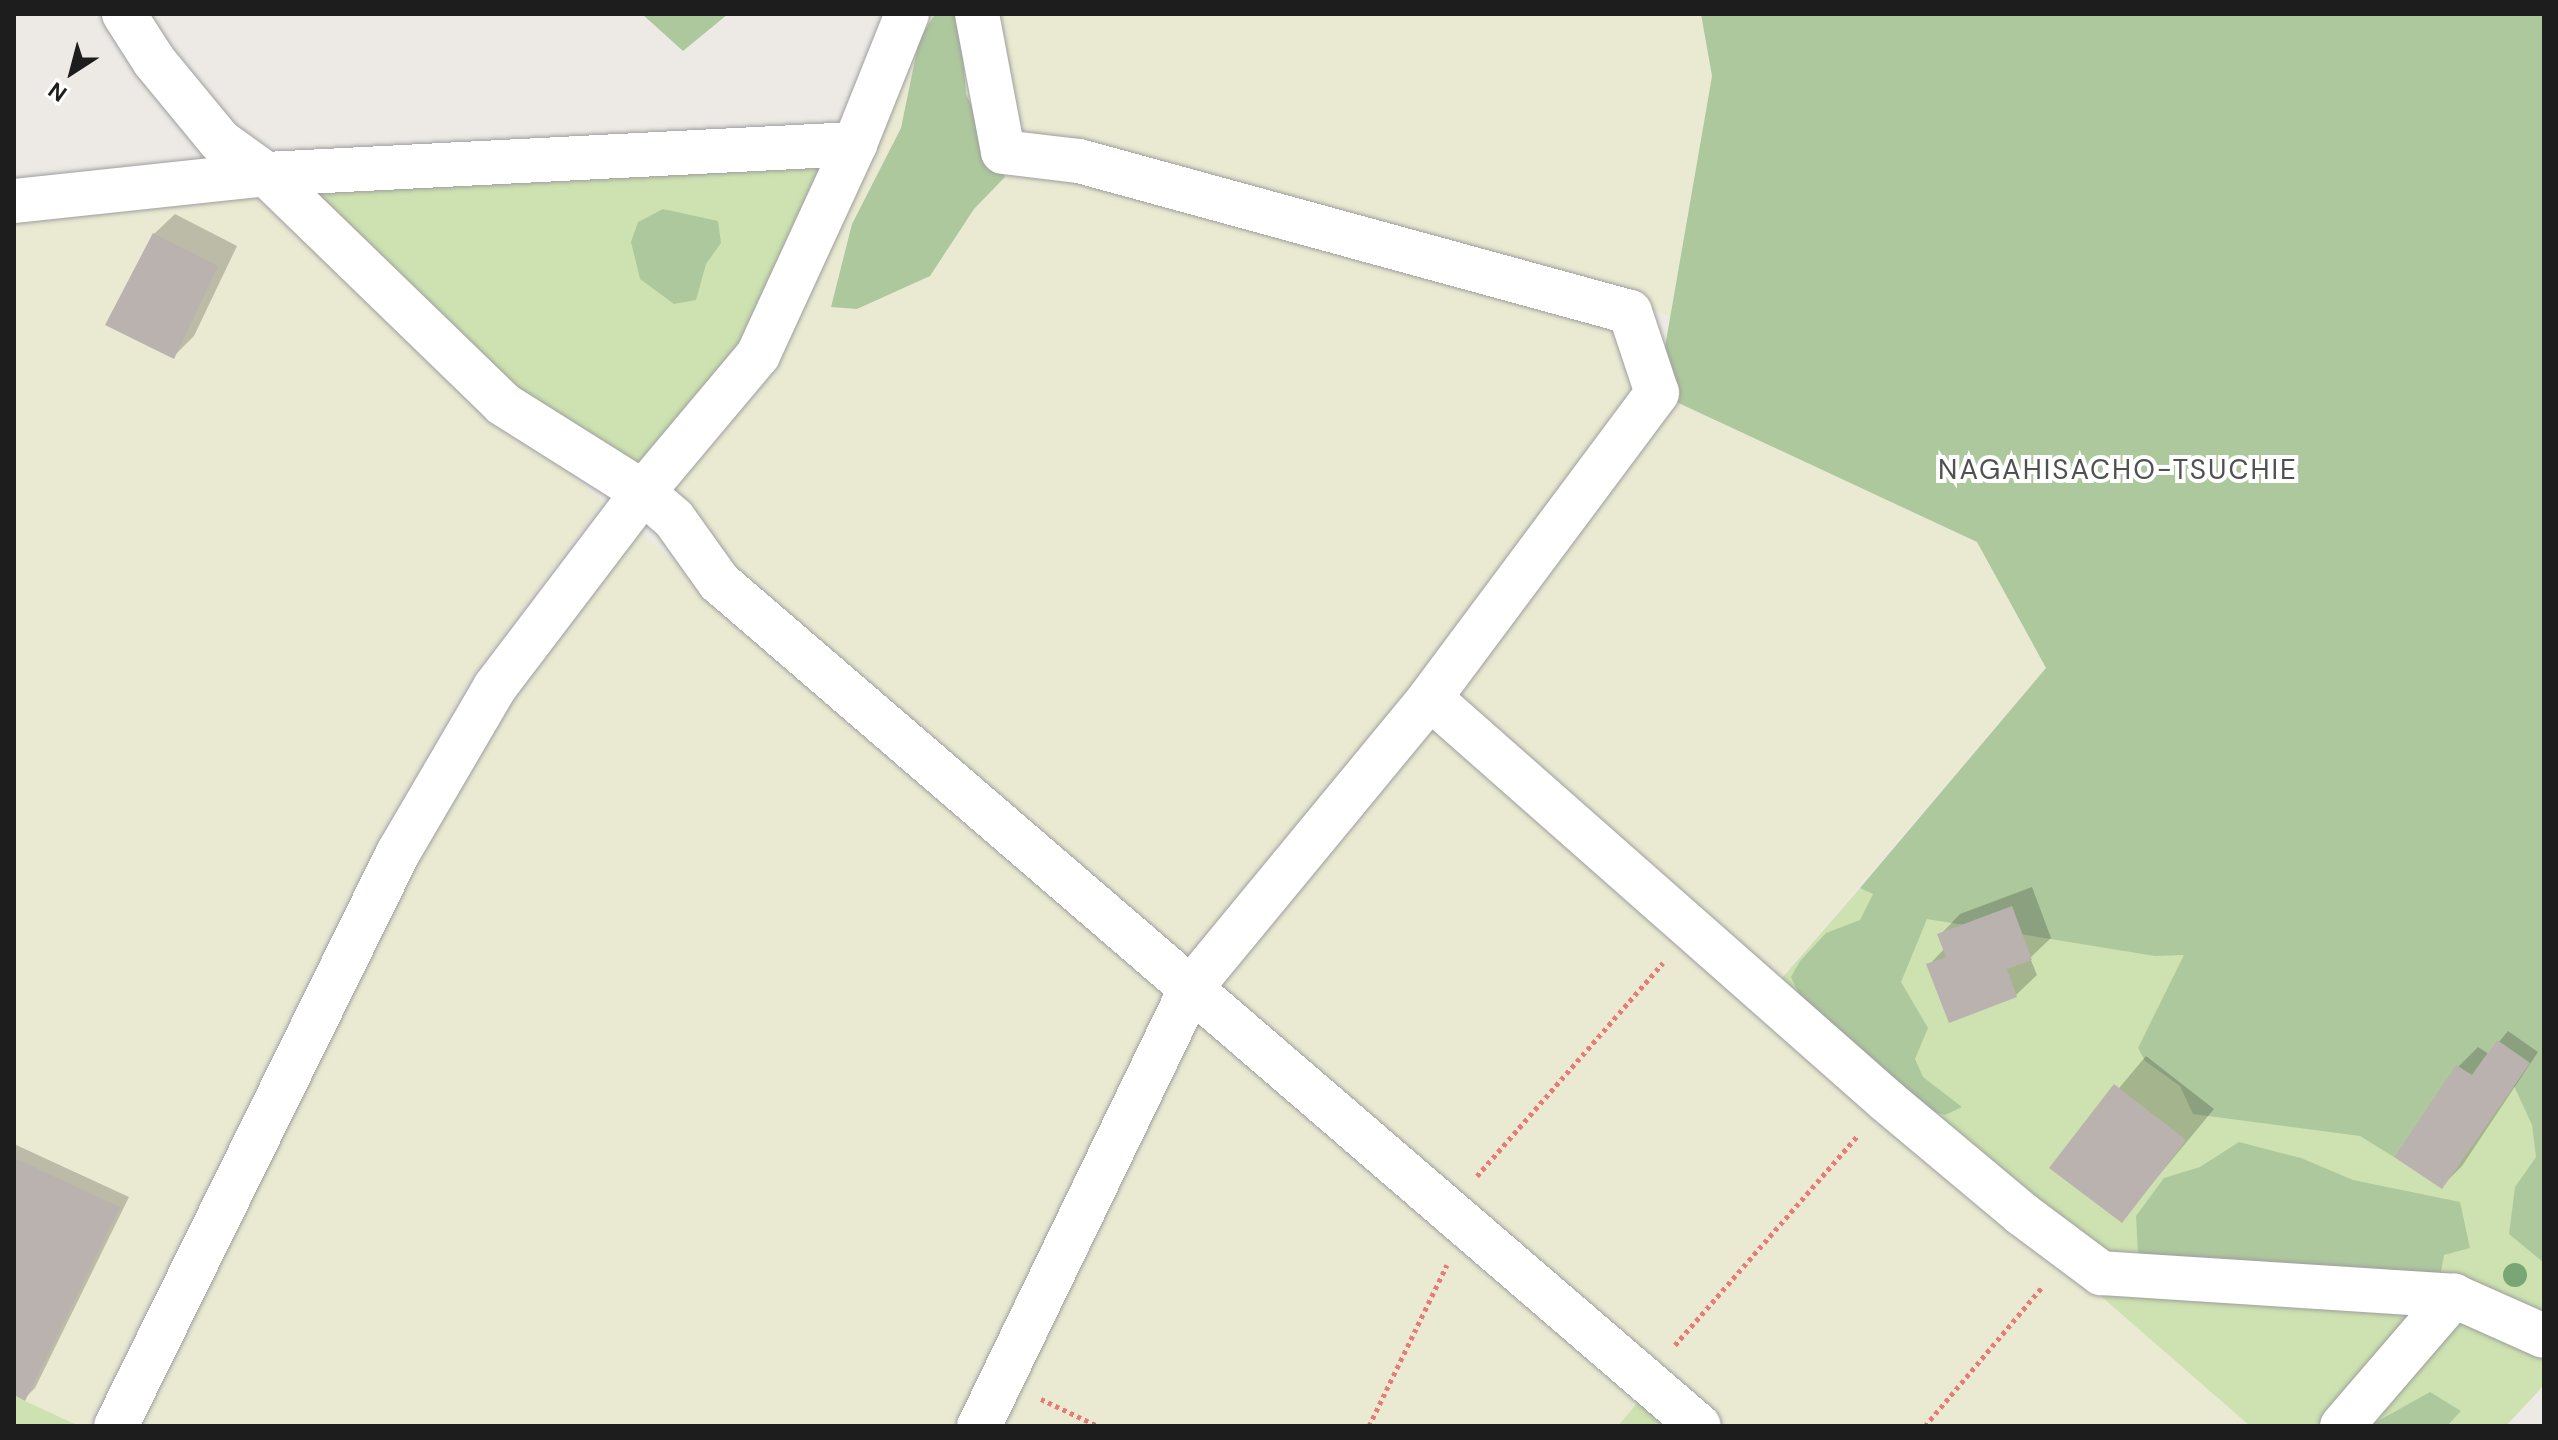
<!DOCTYPE html>
<style>
body{margin:0}
#map{position:relative;width:2558px;height:1440px;overflow:hidden;background:#edeae5;font-family:"DM Sans",sans-serif}
div>[style]{position:absolute}
.farmland>*{inset:0;background:#eaead2}
.grass>*{inset:0;background:#cde2b0}
.forest>*{inset:0;background:#aec89e}
.shadow>*{inset:0;background:#0003}
.building>*{inset:0;background:#bab2ae}
.path>*{height:5px;margin-top:-2.5px;transform-origin:0;background:repeating-linear-gradient(90deg,#ea7a79 0 4px,transparent 0 8px)}
.roads{filter:drop-shadow(0 0 2px #9e9e9e) drop-shadow(0 0 2px #9e9e9e)}
.minor>*{height:44px;margin:-22px;padding:0 22px;transform-origin:22px;border-radius:22px;background:#fff}
.tertiary>*{height:44px;margin:-22px;padding:0 22px;transform-origin:22px;border-radius:22px;background:#fff}
.trees>*{width:24px;height:24px;margin:-12px;border-radius:50%;background:#78a674}
span{translate:-50% -50%;white-space:nowrap;text-align:center;line-height:1.15;-webkit-text-stroke:8px #fff;paint-order:stroke}
.quarter-label{font-size:28px;color:#505050;letter-spacing:2px}
.frame{position:absolute;inset:0;border:16px solid #1d1d1d;pointer-events:none}
.north{position:absolute;left:32px;top:32px;width:80px;height:80px;-webkit-text-stroke:6px #fff;paint-order:stroke;rotate:216deg;font-size:22px;font-weight:700;line-height:32px;text-align:center;color:#1d1d1d}
.north::after{content:'';display:block;margin:auto;width:28px;height:36px;background:#1d1d1d;clip-path:polygon(50% 0,100% 100%,50% 72%,0 100%)}
</style>
<div id="map">
<div class="farmland">
<i style="clip-path:polygon(929px 14px,970px 14px,995px 157px,1625px 317px,1645px 390px,1190px 977px,728px 577px,663px 495px,763px 376px)"></i>
<i style="clip-path:polygon(987px 14px,1701px 14px,1712px 76px,1670px 316px,1077px 152px,1007px 145px)"></i>
<i style="clip-path:polygon(253px 193px,603px 502px,470px 679px,380px 836px,89px 1426px,14px 1426px,14px 216px)"></i>
<i style="clip-path:polygon(1657px 393px,1977px 542px,2046px 668px,1774px 986px,1438px 694px)"></i>
<i style="clip-path:polygon(631px 525px,1185px 989px,973px 1426px,132px 1426px,504px 690px)"></i>
<i style="clip-path:polygon(1433px 714px,2250px 1426px,1705px 1426px,1199px 988px)"></i>
<i style="clip-path:polygon(1197px 999px,1689px 1426px,991px 1426px)"></i>
</div>
<div class="grass">
<i style="clip-path:polygon(843px 153px,747px 347px,638px 471px,510px 391px,288px 179px)"></i>
<i style="clip-path:polygon(1860px 888px,2544px 944px,2544px 1385px,2506px 1426px,2250px 1426px,1762px 1001px)"></i>
<i style="clip-path:polygon(1648px 1390px,1689px 1426px,1618px 1426px)"></i>
<i style="clip-path:polygon(14px 1395px,25px 1401px,79px 1426px,14px 1426px)"></i>
</div>
<div class="forest">
<i style="clip-path:polygon(642px 14px,728px 14px,683px 51px)"></i>
<i style="clip-path:polygon(935px 14px,960px 14px,966px 94px,1005px 177px,974px 209px,930px 276px,857px 309px,831px 307px,852px 224px,901px 128px,919px 40px)"></i>
<i style="clip-path:polygon(1701px 14px,2544px 14px,2544px 1263px,2509px 1234px,2515px 1187px,2536px 1157px,2532px 1125px,2514px 1086px,2530px 1063px,2497px 1040px,2472px 1075px,2456px 1066px,2394px 1157px,2360px 1136px,2193px 1114px,2180px 1086px,2145px 1061px,2138px 1048px,2184px 955px,2155px 956px,1927px 919px,1901px 982px,1928px 1028px,1915px 1059px,1923px 1077px,1962px 1107px,1945px 1115px,1905px 1103px,1803px 1003px,1791px 977px,1800px 961px,1826px 933px,1860px 920px,1873px 894px,1860px 888px,2046px 668px,1977px 542px,1657px 393px,1712px 76px)"></i>
<i style="clip-path:polygon(663px 209px,718px 221px,721px 243px,706px 264px,696px 300px,674px 304px,640px 279px,631px 242px,638px 222px)"></i>
<i style="clip-path:polygon(2239px 1142px,2301px 1158px,2353px 1180px,2460px 1202px,2470px 1248px,2444px 1255px,2437px 1295px,2192px 1290px,2138px 1253px,2136px 1216px,2164px 1178px,2200px 1167px)"></i>
<i style="clip-path:polygon(2430px 1392px,2461px 1411px,2447px 1426px,2369px 1426px)"></i>
</div>
<div class="shadow">
<i style="clip-path:polygon(175px 214px,237px 246px,194px 336px,174px 356px,154px 234px)"></i>
<i style="clip-path:polygon(2032px 887px,2051px 938px,2030px 958px,2037px 975px,2016px 995px,1929px 965px,1945px 948px,1940px 935px,1960px 914px)"></i>
<i style="clip-path:polygon(2508px 1031px,2538px 1052px,2462px 1166px,2442px 1186px,2458px 1067px,2478px 1047px,2489px 1054px)"></i>
<i style="clip-path:polygon(2146px 1056px,2214px 1109px,2121px 1221px,2052px 1168px)"></i>
<i style="clip-path:polygon(14px 1144px,129px 1197px,35px 1388px,25px 1398px,14px 1393px)"></i>
</div>
<div class="building">
<i style="clip-path:polygon(153px 233px,218px 266px,174px 359px,105px 325px)"></i>
<i style="clip-path:polygon(2012px 906px,2032px 960px,2007px 969px,2017px 997px,1949px 1023px,1926px 964px,1946px 957px,1937px 934px)"></i>
<i style="clip-path:polygon(2497px 1040px,2530px 1063px,2442px 1189px,2394px 1157px,2456px 1065px,2472px 1075px)"></i>
<i style="clip-path:polygon(2114px 1084px,2186px 1140px,2122px 1223px,2049px 1168px)"></i>
<i style="clip-path:polygon(14px 1158px,120px 1207px,25px 1401px,14px 1395px)"></i>
</div>
<div class="path">
<i style="left:1477px;top:1176px;width:283px;rotate:-48.9deg"></i>
<i style="left:1675px;top:1345px;width:279px;rotate:-48.9deg"></i>
<i style="left:1041px;top:1399px;width:63px;rotate:25.3deg"></i>
<i style="left:1369px;top:1426px;width:179px;rotate:-64.2deg"></i>
<i style="left:1925px;top:1426px;width:183px;rotate:-49.9deg"></i>
</div>
<div class="roads">
<div class="minor">
<i style="left:124px;top:14px;width:56px;rotate:57.4deg"></i>
<i style="left:154px;top:61px;width:104px;rotate:50.5deg"></i>
<i style="left:220px;top:141px;width:57px;rotate:35.7deg"></i>
<i style="left:266px;top:174px;width:330px;rotate:44.1deg"></i>
<i style="left:503px;top:404px;width:165px;rotate:32.2deg"></i>
<i style="left:643px;top:492px;width:41px;rotate:41.1deg"></i>
<i style="left:674px;top:519px;width:77px;rotate:54.5deg"></i>
<i style="left:719px;top:582px;width:1293px;rotate:40.74deg"></i>
<i style="left:977px;top:14px;width:140px;rotate:79.3deg"></i>
<i style="left:1003px;top:152px;width:77px;rotate:6.8deg"></i>
<i style="left:1079px;top:161px;width:571px;rotate:15.33deg"></i>
<i style="left:1630px;top:312px;width:85px;rotate:71.6deg"></i>
<i style="left:1657px;top:393px;width:380px;rotate:126.7deg"></i>
<i style="left:1430px;top:698px;width:376px;rotate:129.5deg"></i>
<i style="left:1191px;top:988px;width:487px;rotate:115.8deg"></i>
<i style="left:14px;top:201px;width:253px;rotate:-6.1deg"></i>
<i style="left:266px;top:174px;width:590px;rotate:-2.92deg"></i>
<i style="left:1430px;top:698px;width:609px;rotate:41.41deg"></i>
<i style="left:1887px;top:1101px;width:176px;rotate:39.9deg"></i>
<i style="left:2022px;top:1214px;width:99px;rotate:36.8deg"></i>
<i style="left:2101px;top:1273px;width:354px;rotate:3.7deg"></i>
<i style="left:2454px;top:1296px;width:98px;rotate:24deg"></i>
<i style="left:2342px;top:1426px;width:172px;rotate:-49.3deg"></i>
</div>
<div class="tertiary">
<i style="left:116px;top:1426px;width:639px;rotate:-63.8deg"></i>
<i style="left:398px;top:853px;width:192px;rotate:-59.7deg"></i>
<i style="left:495px;top:687px;width:245px;rotate:-52.8deg"></i>
<i style="left:643px;top:492px;width:179px;rotate:-50deg"></i>
<i style="left:758px;top:355px;width:232px;rotate:-65.3deg"></i>
<i style="left:855px;top:144px;width:140px;rotate:-68.2deg"></i>
</div>
</div>
<div class="trees">
<i style="left:2515px;top:1275px"></i>
</div>
<div class="quarter-label">
<span style="left:2118px;top:470px">NAGAHISACHO-TSUCHIE</span>
</div>
<div class="frame"></div>
<div class="north">N</div>
</div>
